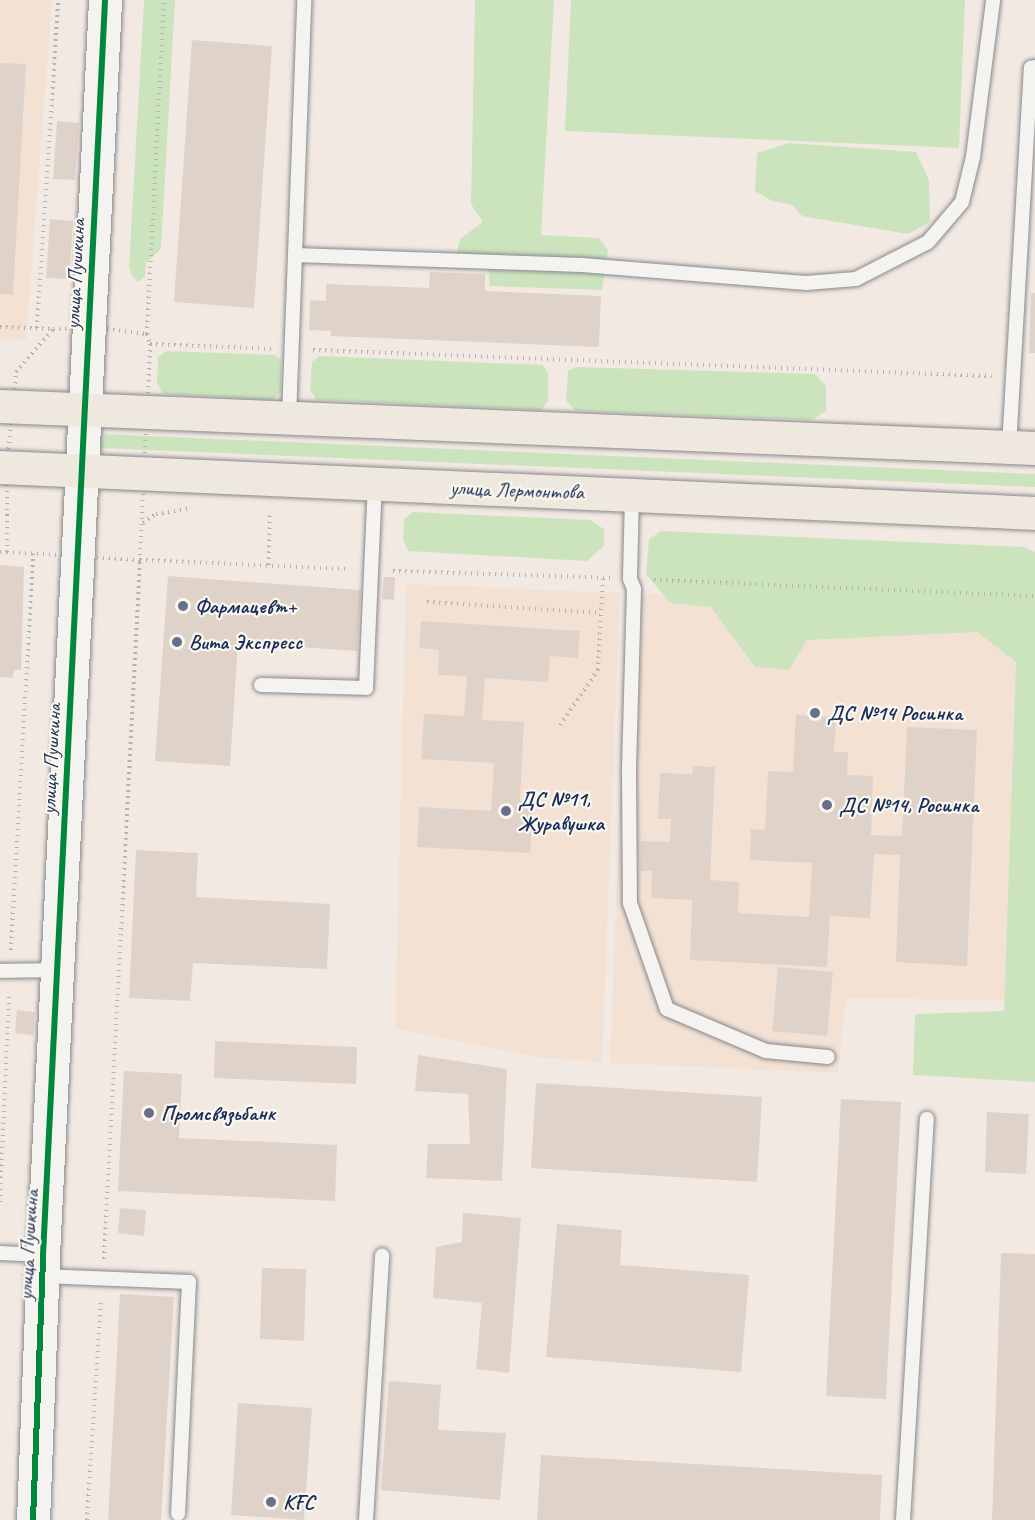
<!DOCTYPE html>
<meta charset="utf-8">
<style>
body{margin:0}
#map{position:relative;width:1035px;height:1520px;overflow:hidden;background:#f2eae2;font-family:Caveat,sans-serif}
div>[style]{position:absolute}
.built>*{inset:0;background:#f3e2d4}
.green>*{inset:0;background:#cce4be}
.building>*{inset:0;background:#dfd2c9}
.path>*{height:4px;margin-top:-2px;transform-origin:0;background:repeating-linear-gradient(90deg,#b2b3b5 0 1.5px,transparent 0 6px)}
.roads{filter:drop-shadow(0 0 2px #88888d) drop-shadow(0 0 2px #88888d)}
.lane>*{height:14px;margin:-7px;padding:0 7px;transform-origin:7px;border-radius:7px;background:#f5f3ef}
.secondary>*{height:33px;margin:-16.5px;padding:0 16.5px;transform-origin:16.5px;border-radius:16.5px;background:#f5f3ef}
.primary>*{height:33px;margin:-16.5px;padding:0 16.5px;transform-origin:16.5px;border-radius:16.5px;background:#eee8df}
.cycleway>*{height:6px;margin:-3px;padding:0 3px;transform-origin:3px;border-radius:3px;background:#00873e}
.dots>*{width:16px;height:16px;translate:-50% -50%;box-sizing:border-box;border:3px solid #fbf7ec;border-radius:50%}
span{translate:-50% -50%;white-space:nowrap;text-align:center;line-height:1.15;-webkit-text-stroke:4.5px #fbf7ec;paint-order:stroke}
.street-label{font-size:21px;color:#1b2f5e}
.poi-label{font-size:21px;color:#1b2f5e;font-weight:700}
.left{translate:0 -50%;text-align:left}
</style>
<div id="map">
<div class="built">
<i style="clip-path:polygon(0 0,52px 0,26px 340px,0 339px)"></i>
<i style="clip-path:polygon(406px 584px,620px 593px,602px 1062px,541px 1058px,395px 1029px)"></i>
<i style="clip-path:polygon(627px 593px,1035px 613px,1035px 1001px,846px 998px,838px 1073px,610px 1063px)"></i>
</div>
<div class="green">
<i style="clip-path:polygon(144px 0,175px 0,161px 249px,146px 263px,145px 277px,138px 282px,132px 276px,129px 268px)"></i>
<i style="clip-path:polygon(475px 0,554px 0,541px 235px,599px 238px,608px 250px,602px 290px,490px 286px,488px 269px,453px 268px,460px 239px,483px 222px,471px 204px)"></i>
<i style="clip-path:polygon(571px 0,965px 0,959px 148px,565px 131px)"></i>
<i style="clip-path:polygon(789px 143px,916px 152px,929px 180px,930px 222px,908px 234px,802px 216px,792px 205px,772px 201px,755px 191px,757px 153px)"></i>
<i style="clip-path:polygon(166px 351px,275px 355px,281px 360px,281px 391px,273px 400px,163px 394px,157px 382px,158px 357px)"></i>
<i style="clip-path:polygon(319px 356px,543px 365px,548px 373px,548px 401px,541px 410px,316px 400px,310px 389px,312px 362px)"></i>
<i style="clip-path:polygon(577px 367px,815px 374px,826px 386px,826px 411px,812px 420px,575px 411px,566px 400px,568px 371px)"></i>
<i style="clip-path:polygon(100px 434px,1035px 474px,1035px 487px,99px 448px)"></i>
<i style="clip-path:polygon(413px 512px,590px 520px,604px 529px,604px 546px,587px 561px,408px 551px,403px 540px,404px 519px)"></i>
<i style="clip-path:polygon(661px 531px,1025px 547px,1035px 552px,1035px 1082px,913px 1075px,915px 1014px,1004px 1011px,1016px 662px,977px 632px,807px 640px,789px 670px,755px 667px,711px 607px,670px 603px,646px 574px,649px 539px)"></i>
</div>
<div class="building">
<i style="clip-path:polygon(192px 40px,272px 46px,254px 308px,174px 302px)"></i>
<i style="clip-path:polygon(0 63px,26px 64px,13px 295px,0 294px)"></i>
<i style="clip-path:polygon(57px 121px,79px 123px,75px 180px,53px 179px)"></i>
<i style="clip-path:polygon(50px 219px,73px 221px,69px 279px,46px 278px)"></i>
<i style="clip-path:polygon(430px 272px,485px 274px,485px 291px,601px 296px,599px 347px,331px 336px,331px 331px,309px 330px,310px 300px,326px 301px,326px 284px,429px 288px)"></i>
<i style="clip-path:polygon(1031px 293px,1035px 293px,1035px 353px,1029px 353px)"></i>
<i style="clip-path:polygon(0 565px,24px 567px,21px 670px,14px 670px,13px 678px,0 677px)"></i>
<i style="clip-path:polygon(168px 576px,361px 590px,357px 651px,238px 643px,230px 766px,155px 761px)"></i>
<i style="clip-path:polygon(384px 577px,395px 577px,394px 600px,382px 599px)"></i>
<i style="clip-path:polygon(421px 621px,580px 631px,578px 658px,550px 656px,548px 682px,485px 678px,482px 720px,524px 722px,520px 801px,533px 801px,530px 853px,417px 847px,419px 807px,491px 811px,494px 763px,421px 759px,424px 714px,464px 716px,467px 676px,438px 675px,439px 650px,419px 648px)"></i>
<i style="clip-path:polygon(796px 715px,836px 717px,834px 752px,848px 752px,847px 775px,873px 776px,871px 835px,902px 836px,907px 727px,977px 730px,967px 966px,896px 962px,900px 855px,874px 854px,870px 918px,830px 916px,827px 967px,690px 960px,692px 900px,651px 898px,652px 871px,640px 871px,641px 841px,670px 842px,671px 819px,658px 819px,660px 773px,692px 774px,693px 766px,715px 767px,710px 880px,739px 882px,738px 913px,809px 917px,812px 863px,750px 860px,751px 829px,765px 830px,768px 771px,793px 772px)"></i>
<i style="clip-path:polygon(136px 850px,198px 853px,196px 897px,330px 904px,327px 969px,193px 963px,190px 1001px,129px 998px)"></i>
<i style="clip-path:polygon(778px 967px,833px 972px,827px 1036px,772px 1031px)"></i>
<i style="clip-path:polygon(17px 1010px,35px 1012px,33px 1035px,15px 1033px)"></i>
<i style="clip-path:polygon(215px 1041px,357px 1047px,356px 1084px,214px 1078px)"></i>
<i style="clip-path:polygon(418px 1055px,507px 1069px,502px 1181px,426px 1178px,428px 1144px,470px 1144px,468px 1094px,415px 1091px)"></i>
<i style="clip-path:polygon(124px 1071px,182px 1074px,179px 1138px,337px 1145px,335px 1201px,118px 1191px)"></i>
<i style="clip-path:polygon(536px 1083px,762px 1097px,757px 1182px,531px 1168px)"></i>
<i style="clip-path:polygon(841px 1099px,901px 1102px,886px 1399px,826px 1396px)"></i>
<i style="clip-path:polygon(987px 1112px,1029px 1114px,1026px 1174px,985px 1172px)"></i>
<i style="clip-path:polygon(120px 1208px,146px 1210px,144px 1236px,118px 1233px)"></i>
<i style="clip-path:polygon(463px 1213px,521px 1218px,509px 1373px,476px 1369px,482px 1303px,433px 1298px,436px 1247px,462px 1242px)"></i>
<i style="clip-path:polygon(557px 1224px,622px 1230px,620px 1265px,749px 1275px,741px 1372px,546px 1357px)"></i>
<i style="clip-path:polygon(1001px 1253px,1035px 1254px,1035px 1520px,992px 1520px)"></i>
<i style="clip-path:polygon(262px 1268px,306px 1269px,304px 1341px,260px 1339px)"></i>
<i style="clip-path:polygon(120px 1294px,174px 1297px,161px 1520px,108px 1520px)"></i>
<i style="clip-path:polygon(389px 1381px,441px 1385px,438px 1430px,506px 1433px,500px 1500px,381px 1490px)"></i>
<i style="clip-path:polygon(238px 1403px,312px 1408px,304px 1520px,231px 1515px)"></i>
<i style="clip-path:polygon(541px 1455px,882px 1475px,880px 1520px,537px 1520px)"></i>
</div>
<div class="path">
<i style="left:0;top:327px;width:53px;rotate:2.2deg"></i>
<i style="left:89px;top:327px;width:58px;rotate:6.9deg"></i>
<i style="left:147px;top:334px;width:10px;rotate:73deg"></i>
<i style="left:150px;top:344px;width:216px;rotate:92.7deg"></i>
<i style="left:140px;top:560px;width:133px;rotate:-176.6deg"></i>
<i style="left:7px;top:552px;width:85px;rotate:-90deg"></i>
<i style="left:7px;top:467px;width:95px;rotate:-84.6deg"></i>
<i style="left:16px;top:372px;width:57px;rotate:-49.3deg"></i>
<i style="left:53px;top:329px;width:36px;rotate:-3deg"></i>
<i style="left:37px;top:328px;width:329px;rotate:-86.3deg"></i>
<i style="left:147px;top:334px;width:334px;rotate:-87.1deg"></i>
<i style="left:150px;top:344px;width:122px;rotate:2.3deg"></i>
<i style="left:313px;top:350px;width:679px;rotate:2.19deg"></i>
<i style="left:143px;top:523px;width:16px;rotate:-35deg"></i>
<i style="left:156px;top:514px;width:33px;rotate:-9deg"></i>
<i style="left:0;top:552px;width:7px"></i>
<i style="left:269px;top:565px;width:53px;rotate:-88.9deg"></i>
<i style="left:393px;top:571px;width:218px;rotate:1.8deg"></i>
<i style="left:654px;top:580px;width:381px;rotate:2.4deg"></i>
<i style="left:427px;top:602px;width:174px;rotate:3.6deg"></i>
<i style="left:560px;top:725px;width:67px;rotate:-55.4deg"></i>
<i style="left:598px;top:670px;width:93px;rotate:-86.9deg"></i>
<i style="left:11px;top:950px;width:397px;rotate:-86.8deg"></i>
<i style="left:0;top:1202px;width:209px;rotate:-87.5deg"></i>
<i style="left:104px;top:1259px;width:700px;rotate:-87.05deg"></i>
<i style="left:140px;top:560px;width:210px;rotate:2.5deg"></i>
<i style="left:87px;top:1520px;width:221px;rotate:-86.4deg"></i>
</div>
<div class="roads">
<div class="lane">
<i style="left:295px;top:255px;width:287px;rotate:2deg"></i>
<i style="left:582px;top:265px;width:225px;rotate:4.6deg"></i>
<i style="left:806px;top:283px;width:50px;rotate:-4.6deg"></i>
<i style="left:856px;top:279px;width:81px;rotate:-27.2deg"></i>
<i style="left:928px;top:242px;width:52px;rotate:-49.6deg"></i>
<i style="left:962px;top:202px;width:46px;rotate:-76.3deg"></i>
<i style="left:973px;top:157px;width:158px;rotate:-82.7deg"></i>
<i style="left:289px;top:418px;width:418px;rotate:-87.9deg"></i>
<i style="left:1009px;top:447px;width:380px;rotate:-86.7deg"></i>
<i style="left:1031px;top:68px;width:4px;rotate:-14deg"></i>
<i style="left:632px;top:495px;width:84px;rotate:91.4deg"></i>
<i style="left:630px;top:579px;width:11px;rotate:68deg"></i>
<i style="left:634px;top:589px;width:181px;rotate:91.6deg"></i>
<i style="left:629px;top:770px;width:133px;rotate:89.6deg"></i>
<i style="left:630px;top:903px;width:112px;rotate:70.8deg"></i>
<i style="left:667px;top:1009px;width:108px;rotate:23deg"></i>
<i style="left:766px;top:1051px;width:62px;rotate:5.5deg"></i>
<i style="left:261px;top:685px;width:105px;rotate:1.6deg"></i>
<i style="left:366px;top:688px;width:204px;rotate:-87.5deg"></i>
<i style="left:0;top:971px;width:57px;rotate:-1deg"></i>
<i style="left:0;top:1253px;width:43px;rotate:2.7deg"></i>
<i style="left:42px;top:1276px;width:147px;rotate:2.3deg"></i>
<i style="left:189px;top:1282px;width:232px;rotate:92.7deg"></i>
<i style="left:366px;top:1520px;width:265px;rotate:-86.5deg"></i>
<i style="left:903px;top:1520px;width:402px;rotate:-86.6deg"></i>
</div>
<div class="secondary">
<i style="left:33px;top:1520px;width:265px;rotate:-87.8deg"></i>
<i style="left:43px;top:1255px;width:1257px;rotate:-87.17deg"></i>
</div>
<div class="primary">
<i style="left:0;top:406px;width:1036px;rotate:2.32deg"></i>
<i style="left:0;top:467px;width:1036px;rotate:2.54deg"></i>
</div>
</div>
<div class="cycleway">
<i style="left:33px;top:1520px;width:265px;rotate:-87.8deg"></i>
<i style="left:43px;top:1255px;width:1257px;rotate:-87.17deg"></i>
</div>
<div class="dots">
<i style="left:183px;top:606px;background:#66708c"></i>
<i style="left:177px;top:642px;background:#66708c"></i>
<i style="left:815px;top:713px;background:#66708c"></i>
<i style="left:827px;top:805px;background:#66708c"></i>
<i style="left:506px;top:811px;background:#66708c"></i>
<i style="left:149px;top:1113px;background:#66708c"></i>
<i style="left:271px;top:1502px;background:#66708c"></i>
</div>
<div class="street-label">
<span style="left:75px;top:274px;rotate:-87deg">улица Пушкина</span>
<span style="left:517px;top:490px;rotate:2deg">улица Лермонтова</span>
<span style="left:51px;top:759px;rotate:-87deg">улица Пушкина</span>
<span style="left:28px;top:1245px;rotate:-87deg">улица Пушкина</span>
</div>
<div class="poi-label">
<span class="left" style="left:195px;top:606px">Фармацевт+</span>
<span class="left" style="left:189px;top:642px">Вита Экспресс</span>
<span class="left" style="left:827px;top:713px">ДС №14 Росинка</span>
<span class="left" style="left:518px;top:811px">ДС №11,<br>Журавушка</span>
<span class="left" style="left:839px;top:805px">ДС №14, Росинка</span>
<span class="left" style="left:161px;top:1113px">Промсвязьбанк</span>
<span class="left" style="left:283px;top:1502px">KFC</span>
</div>
</div>
